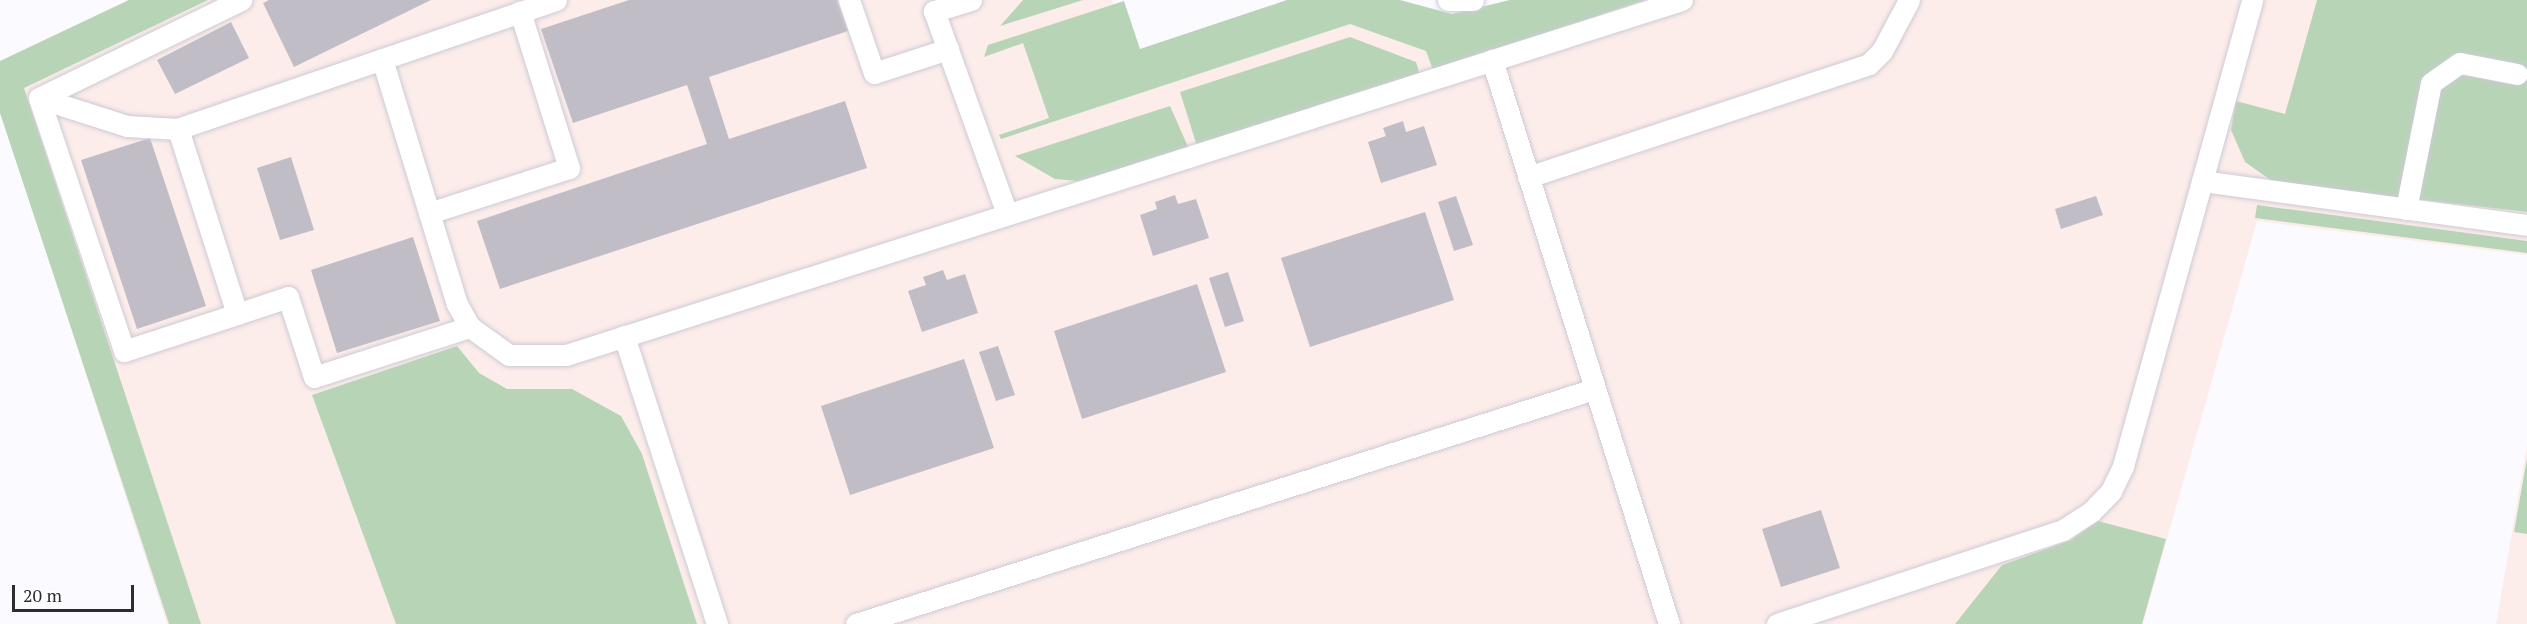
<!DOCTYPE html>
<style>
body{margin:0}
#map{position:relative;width:2527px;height:624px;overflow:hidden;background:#fbfafe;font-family:"PT Serif",serif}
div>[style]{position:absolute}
.industrial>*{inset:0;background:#fdedea}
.green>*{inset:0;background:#b7d5b6}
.building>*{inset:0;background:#c0bdc7}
.roads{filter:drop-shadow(0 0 2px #cdcad5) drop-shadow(0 0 2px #cdcad5)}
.lane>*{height:21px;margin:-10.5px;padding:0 10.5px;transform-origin:10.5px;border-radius:10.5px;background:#fff}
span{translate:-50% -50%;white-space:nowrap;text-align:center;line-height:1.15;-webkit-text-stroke:4.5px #fff;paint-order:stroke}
.scale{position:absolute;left:12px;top:585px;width:122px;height:27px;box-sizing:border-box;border:3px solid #2d2c30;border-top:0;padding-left:8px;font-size:18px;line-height:21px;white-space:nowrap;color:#2d2c30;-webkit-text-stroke:4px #fff;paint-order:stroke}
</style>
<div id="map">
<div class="industrial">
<i style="clip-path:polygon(128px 0,1112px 0,1133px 58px,1314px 0,1452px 29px,1567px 0,2527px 0,2527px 255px,2257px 221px,2143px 624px,167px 624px,0 110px,0 61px)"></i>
<i style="clip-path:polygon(2527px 445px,2527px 624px,2496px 624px)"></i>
</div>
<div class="green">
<i style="clip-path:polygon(129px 0,208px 0,24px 88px,201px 624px,169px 624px,0 113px,0 61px)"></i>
<i style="clip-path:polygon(1023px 0,1083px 0,1000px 26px)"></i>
<i style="clip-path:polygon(1287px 0,1400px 0,1452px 14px,1510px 0,1645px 0,1433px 70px,1426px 51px,1350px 24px,1001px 139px,999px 135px,1049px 118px,1023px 43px,984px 57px,988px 45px,1124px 1px,1140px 49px)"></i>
<i style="clip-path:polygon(2317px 0,2527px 0,2527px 212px,2275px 183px,2245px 162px,2231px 130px,2236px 101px,2285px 114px)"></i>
<i style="clip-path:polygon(1350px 37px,1416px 62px,1420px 75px,1197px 146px,1180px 92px)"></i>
<i style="clip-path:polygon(1170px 106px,1189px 149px,1078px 181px,1055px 179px,1015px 156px)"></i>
<i style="clip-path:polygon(2257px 205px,2527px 241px,2527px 253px,2255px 218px)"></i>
<i style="clip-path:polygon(457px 346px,479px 373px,507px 389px,572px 389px,621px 416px,642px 454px,697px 624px,396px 624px,312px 395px)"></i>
<i style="clip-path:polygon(2527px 458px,2527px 534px,2514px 532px)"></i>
<i style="clip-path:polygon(2098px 521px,2166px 539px,2142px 624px,1955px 624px,2002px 565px,2071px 540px)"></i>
</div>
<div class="building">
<i style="clip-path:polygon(269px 0,431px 0,294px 67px,263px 3px)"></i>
<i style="clip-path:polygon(629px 0,837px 0,848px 31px,709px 77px,729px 139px,845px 101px,867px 168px,500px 289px,477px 221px,707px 144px,687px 85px,573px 123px,541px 29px)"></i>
<i style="clip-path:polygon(231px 22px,249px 58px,175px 94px,157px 60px)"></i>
<i style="clip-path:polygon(1403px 121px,1406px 132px,1424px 126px,1437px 165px,1381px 183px,1368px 142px,1386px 136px,1383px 128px)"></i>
<i style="clip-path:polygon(150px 138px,206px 306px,137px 329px,81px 160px)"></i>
<i style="clip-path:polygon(291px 157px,314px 230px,280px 240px,257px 168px)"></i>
<i style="clip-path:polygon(1175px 195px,1178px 204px,1196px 199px,1209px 238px,1153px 256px,1140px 215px,1157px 209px,1155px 202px)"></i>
<i style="clip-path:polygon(1456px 196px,1473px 245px,1454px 251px,1438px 202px)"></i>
<i style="clip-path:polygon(2096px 196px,2103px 215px,2061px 229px,2055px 209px)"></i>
<i style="clip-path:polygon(1425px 212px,1454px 300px,1310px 347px,1281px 258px)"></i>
<i style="clip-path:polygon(413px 237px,440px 321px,337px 353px,311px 270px)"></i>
<i style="clip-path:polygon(943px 270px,947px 280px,965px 274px,978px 313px,922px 332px,908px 291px,926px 285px,923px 277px)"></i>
<i style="clip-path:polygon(1228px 272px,1244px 321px,1225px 327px,1209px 278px)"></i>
<i style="clip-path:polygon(1197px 284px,1226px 372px,1082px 419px,1054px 331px)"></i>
<i style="clip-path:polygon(998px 346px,1015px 395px,996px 401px,979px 352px)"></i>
<i style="clip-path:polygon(964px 359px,994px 448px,850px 495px,821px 406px)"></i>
<i style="clip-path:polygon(1821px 510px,1840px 568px,1781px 587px,1762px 529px)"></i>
</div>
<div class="roads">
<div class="lane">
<i style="left:556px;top:0;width:399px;rotate:161.2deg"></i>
<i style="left:178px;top:129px;width:194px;rotate:72.3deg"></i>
<i style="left:237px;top:314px;width:54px;rotate:-18.4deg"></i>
<i style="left:288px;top:297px;width:84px;rotate:72deg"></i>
<i style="left:314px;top:377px;width:164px;rotate:-17.8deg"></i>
<i style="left:470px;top:327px;width:48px;rotate:35.7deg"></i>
<i style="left:509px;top:355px;width:57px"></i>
<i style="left:566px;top:355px;width:1171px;rotate:-17.65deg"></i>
<i style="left:849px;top:0;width:77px;rotate:71.1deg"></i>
<i style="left:874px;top:73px;width:78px;rotate:-18deg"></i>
<i style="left:971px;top:0;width:39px;rotate:163deg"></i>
<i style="left:934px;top:11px;width:216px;rotate:70.2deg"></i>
<i style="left:1448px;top:0;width:25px"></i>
<i style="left:382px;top:59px;width:256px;rotate:73deg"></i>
<i style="left:457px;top:304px;width:26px;rotate:61deg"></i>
<i style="left:1492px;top:60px;width:591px;rotate:72.58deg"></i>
<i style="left:39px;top:98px;width:267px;rotate:71.4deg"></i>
<i style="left:124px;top:351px;width:119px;rotate:-18.1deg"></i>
<i style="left:178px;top:129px;width:51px;rotate:-176.6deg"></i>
<i style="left:127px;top:126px;width:92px;rotate:-162.3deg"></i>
<i style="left:39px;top:98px;width:225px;rotate:-25.9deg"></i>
<i style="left:1528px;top:177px;width:359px;rotate:-18.3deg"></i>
<i style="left:1869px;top:64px;width:18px;rotate:-45deg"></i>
<i style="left:1882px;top:51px;width:58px;rotate:-62.1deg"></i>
<i style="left:2202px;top:181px;width:328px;rotate:7.7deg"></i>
<i style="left:2406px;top:209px;width:128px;rotate:-78.8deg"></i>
<i style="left:2431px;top:83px;width:35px;rotate:-35deg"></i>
<i style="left:2460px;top:63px;width:58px;rotate:10.9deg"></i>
<i style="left:429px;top:213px;width:147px;rotate:-17.8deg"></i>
<i style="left:569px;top:168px;width:164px;rotate:-107.4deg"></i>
<i style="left:624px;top:336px;width:303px;rotate:72.1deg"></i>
<i style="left:856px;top:624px;width:775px;rotate:-17.66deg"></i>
<i style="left:1777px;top:624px;width:301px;rotate:-18.2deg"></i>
<i style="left:2063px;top:530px;width:33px;rotate:-33deg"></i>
<i style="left:2091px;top:512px;width:29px;rotate:-46deg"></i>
<i style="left:2111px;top:491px;width:28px;rotate:-64deg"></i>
<i style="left:2123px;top:466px;width:484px;rotate:-74.5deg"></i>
</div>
</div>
<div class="scale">20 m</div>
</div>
